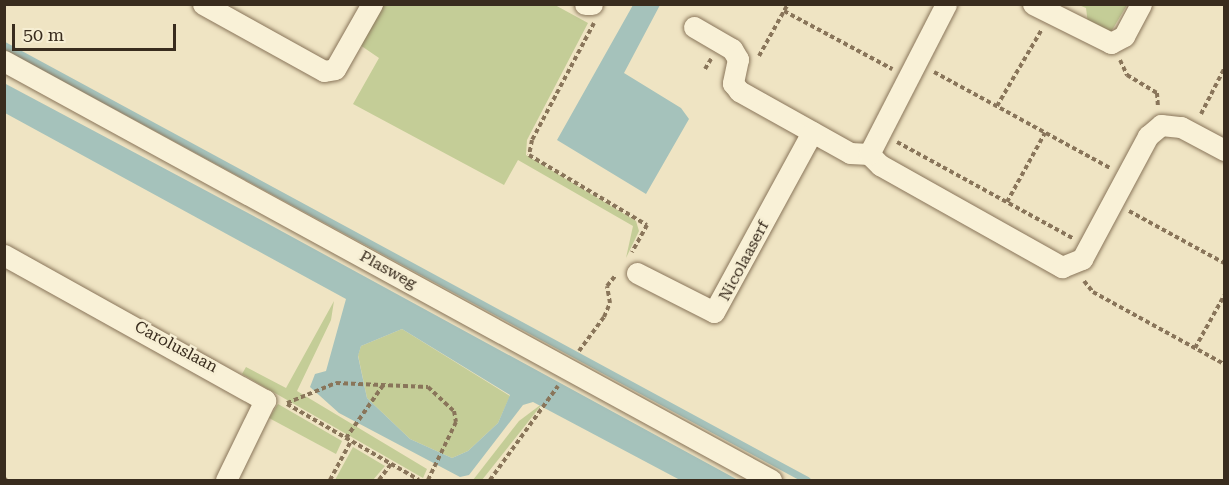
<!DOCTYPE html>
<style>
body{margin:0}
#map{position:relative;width:1229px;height:485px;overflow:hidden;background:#efe4c3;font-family:"Roboto Serif",serif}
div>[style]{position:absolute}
.green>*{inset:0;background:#c4cd97}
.water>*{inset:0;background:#a5c2bb}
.stream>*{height:7px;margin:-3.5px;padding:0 3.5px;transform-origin:3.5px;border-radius:3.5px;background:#a5c2bb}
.path>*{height:4px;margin-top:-2px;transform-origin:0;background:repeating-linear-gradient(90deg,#89755a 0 4.5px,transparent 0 7.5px)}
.roads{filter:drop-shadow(0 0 2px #89755a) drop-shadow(0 0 2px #89755a)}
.street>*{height:21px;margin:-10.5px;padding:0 10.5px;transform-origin:10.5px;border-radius:10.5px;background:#f9f1d7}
span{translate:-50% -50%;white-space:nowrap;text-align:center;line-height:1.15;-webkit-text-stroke:5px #f6eed3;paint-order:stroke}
.street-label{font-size:16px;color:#392c1e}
.frame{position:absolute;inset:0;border:6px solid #392c1e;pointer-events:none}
.scale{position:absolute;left:12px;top:24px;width:164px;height:27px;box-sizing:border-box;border:3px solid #392c1e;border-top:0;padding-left:8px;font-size:18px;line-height:21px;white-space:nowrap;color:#392c1e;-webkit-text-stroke:4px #f6eed3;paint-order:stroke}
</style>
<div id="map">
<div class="green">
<i style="clip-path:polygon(383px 5px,555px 5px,588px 23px,527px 140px,526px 155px,636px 221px,639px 231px,626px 258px,633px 226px,518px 160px,504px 185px,353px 104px,379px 58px,360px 45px)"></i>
<i style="clip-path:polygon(1079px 5px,1127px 5px,1108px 37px,1088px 24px,1086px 8px)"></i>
<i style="clip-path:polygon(334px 301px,331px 320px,297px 391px,427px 469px,423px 478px,242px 374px,246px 367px,286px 388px)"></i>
<i style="clip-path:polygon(402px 329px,510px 396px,498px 423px,468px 451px,452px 458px,410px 439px,367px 398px,358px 355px,361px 346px)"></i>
<i style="clip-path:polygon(543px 403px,482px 480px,473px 480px,519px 421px)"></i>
<i style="clip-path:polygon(278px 404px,342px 441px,336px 454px,269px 418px)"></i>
<i style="clip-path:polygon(353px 447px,385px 466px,373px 480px,335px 480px)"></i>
</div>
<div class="water">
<i style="clip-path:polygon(633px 5px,660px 5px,624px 73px,681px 108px,689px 119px,646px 194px,557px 140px)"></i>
<i style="clip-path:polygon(evenodd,4px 83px,263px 221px,738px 480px,680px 480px,533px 402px,523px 405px,469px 475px,460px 477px,339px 413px,310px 387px,315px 374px,326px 371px,346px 299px,5px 113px,4px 83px,402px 329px,510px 395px,498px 423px,468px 451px,452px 458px,410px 439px,367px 398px,358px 356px,361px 346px,402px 329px)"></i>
</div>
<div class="stream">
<i style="left:4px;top:45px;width:913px;rotate:28.45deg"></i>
</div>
<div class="path">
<i style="left:784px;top:11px;width:123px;rotate:28.2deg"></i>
<i style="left:594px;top:23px;width:132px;rotate:117.9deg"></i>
<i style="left:532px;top:140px;width:15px;rotate:101deg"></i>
<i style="left:529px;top:155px;width:137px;rotate:30.7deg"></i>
<i style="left:647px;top:225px;width:31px;rotate:119deg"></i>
<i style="left:759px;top:56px;width:60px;rotate:-60.9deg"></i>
<i style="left:1120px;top:60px;width:17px;rotate:65deg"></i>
<i style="left:1127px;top:75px;width:35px;rotate:31deg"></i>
<i style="left:1157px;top:93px;width:13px;rotate:86deg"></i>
<i style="left:705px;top:69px;width:12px;rotate:-59deg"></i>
<i style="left:934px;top:72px;width:200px;rotate:28.6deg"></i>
<i style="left:997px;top:106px;width:89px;rotate:-59.7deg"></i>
<i style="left:1201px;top:114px;width:51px;rotate:-62.9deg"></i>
<i style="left:897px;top:142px;width:200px;rotate:28.7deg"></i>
<i style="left:1007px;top:202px;width:79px;rotate:-61.2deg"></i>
<i style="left:1129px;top:211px;width:108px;rotate:28.7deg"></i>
<i style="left:1084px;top:281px;width:14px;rotate:51deg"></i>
<i style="left:1093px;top:292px;width:149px;rotate:28.8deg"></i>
<i style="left:1195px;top:348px;width:60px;rotate:-60.9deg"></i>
<i style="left:579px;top:351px;width:42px;rotate:-53.7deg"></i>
<i style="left:604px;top:317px;width:15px;rotate:-67deg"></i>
<i style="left:610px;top:303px;width:17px;rotate:-100deg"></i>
<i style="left:607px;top:286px;width:14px;rotate:-51deg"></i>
<i style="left:287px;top:403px;width:53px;rotate:-22.2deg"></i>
<i style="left:336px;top:383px;width:92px;rotate:2.5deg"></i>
<i style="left:428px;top:387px;width:35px;rotate:43deg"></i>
<i style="left:454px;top:411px;width:11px;rotate:80deg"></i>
<i style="left:456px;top:422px;width:64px;rotate:115.8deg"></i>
<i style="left:287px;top:404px;width:152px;rotate:29.9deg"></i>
<i style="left:346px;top:438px;width:66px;rotate:-54.9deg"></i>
<i style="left:4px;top:479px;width:3px;rotate:18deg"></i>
<i style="left:330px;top:480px;width:44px;rotate:-61.7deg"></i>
<i style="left:379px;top:480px;width:20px;rotate:-53deg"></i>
<i style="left:490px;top:480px;width:116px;rotate:-54.1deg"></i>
</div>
<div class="roads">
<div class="street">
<i style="left:203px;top:4px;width:138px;rotate:29deg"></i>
<i style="left:324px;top:71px;width:11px;rotate:-10deg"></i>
<i style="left:335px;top:69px;width:75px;rotate:-60.4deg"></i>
<i style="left:585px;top:4px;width:7px"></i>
<i style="left:1033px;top:4px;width:87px;rotate:26.6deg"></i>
<i style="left:1111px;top:43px;width:15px;rotate:-28deg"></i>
<i style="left:1124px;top:36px;width:36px;rotate:-62deg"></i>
<i style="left:694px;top:27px;width:44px;rotate:30.1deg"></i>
<i style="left:732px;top:49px;width:12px;rotate:59deg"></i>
<i style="left:738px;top:59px;width:25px;rotate:102deg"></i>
<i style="left:733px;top:83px;width:10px;rotate:53deg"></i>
<i style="left:739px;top:91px;width:127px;rotate:29.2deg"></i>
<i style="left:850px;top:153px;width:19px;rotate:3deg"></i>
<i style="left:869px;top:154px;width:16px;rotate:45deg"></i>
<i style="left:880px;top:165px;width:209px;rotate:29.3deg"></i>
<i style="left:1062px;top:267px;width:22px;rotate:-22deg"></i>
<i style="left:1082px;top:259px;width:140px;rotate:-61.8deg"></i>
<i style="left:1148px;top:136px;width:17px;rotate:-40deg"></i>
<i style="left:1161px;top:125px;width:20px;rotate:6deg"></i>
<i style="left:1181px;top:127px;width:49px;rotate:28.1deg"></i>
<i style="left:4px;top:61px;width:874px;rotate:28.65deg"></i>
<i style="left:869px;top:154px;width:169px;rotate:-62.8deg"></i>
<i style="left:4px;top:255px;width:299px;rotate:29.1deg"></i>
<i style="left:265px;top:400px;width:89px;rotate:116deg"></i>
<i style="left:637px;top:273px;width:86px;rotate:26.9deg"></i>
<i style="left:714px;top:312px;width:205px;rotate:-61.4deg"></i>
</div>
</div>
<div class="street-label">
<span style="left:744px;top:261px;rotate:-62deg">Nicolaaserf</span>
<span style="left:388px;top:270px;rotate:29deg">Plasweg</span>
<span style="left:176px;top:347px;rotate:28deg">Caroluslaan</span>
</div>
<div class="frame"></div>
<div class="scale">50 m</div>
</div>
